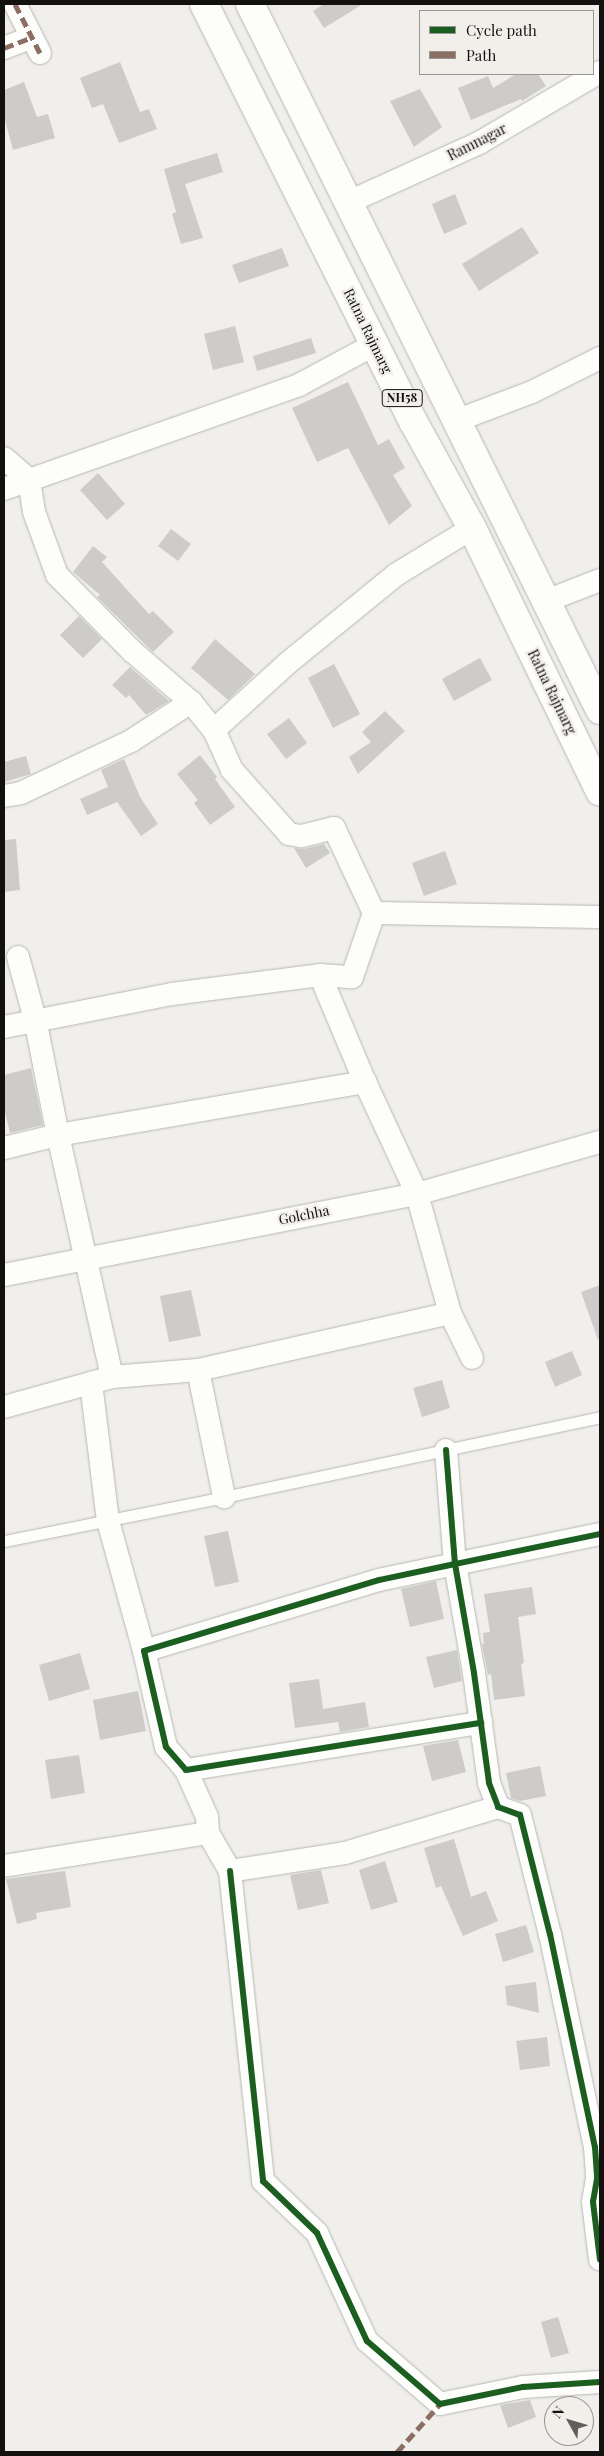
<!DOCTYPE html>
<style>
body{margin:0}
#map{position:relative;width:604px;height:2456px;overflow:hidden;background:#f1efec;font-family:"Playfair Display",serif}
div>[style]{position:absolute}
.building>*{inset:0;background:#cdccca}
.roads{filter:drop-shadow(0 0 1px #b7b6b4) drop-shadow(0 0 1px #b7b6b4)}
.service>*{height:11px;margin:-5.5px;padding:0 5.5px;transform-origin:5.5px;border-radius:5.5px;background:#fdfdfc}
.minor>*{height:22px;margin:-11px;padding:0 11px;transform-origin:11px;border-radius:11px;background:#fdfdfc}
.trunk>*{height:28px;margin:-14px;padding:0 14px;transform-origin:14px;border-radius:14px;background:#fdfdfc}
.quiet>*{height:5px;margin-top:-2.5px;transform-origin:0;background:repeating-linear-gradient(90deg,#8d6e63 0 10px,transparent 0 15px)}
.cycleway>*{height:6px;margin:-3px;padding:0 3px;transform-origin:3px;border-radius:3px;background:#1b5e20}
span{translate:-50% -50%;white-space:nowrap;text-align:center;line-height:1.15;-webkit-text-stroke:4.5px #f2efeb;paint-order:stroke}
.shield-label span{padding:1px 4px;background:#f2efeb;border:1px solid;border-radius:4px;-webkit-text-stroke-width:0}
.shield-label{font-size:12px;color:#121110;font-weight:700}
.street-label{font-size:14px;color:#121110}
.frame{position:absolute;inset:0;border:5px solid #121110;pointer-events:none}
.legend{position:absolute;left:419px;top:10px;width:175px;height:65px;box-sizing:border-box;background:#f2efeb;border:1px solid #989693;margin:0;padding:6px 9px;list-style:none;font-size:15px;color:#121110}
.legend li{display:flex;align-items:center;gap:10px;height:25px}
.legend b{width:25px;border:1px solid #989693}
.north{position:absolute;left:544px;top:2396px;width:50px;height:50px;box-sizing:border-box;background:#f2efeb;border:1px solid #989693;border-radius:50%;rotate:309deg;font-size:14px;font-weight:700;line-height:20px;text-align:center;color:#121110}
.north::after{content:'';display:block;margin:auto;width:18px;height:22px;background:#605f5d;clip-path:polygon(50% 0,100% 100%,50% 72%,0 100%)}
</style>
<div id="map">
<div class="building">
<i style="clip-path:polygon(324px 4px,363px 4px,324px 28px,313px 11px)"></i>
<i style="clip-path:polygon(120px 62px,140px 112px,149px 109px,157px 129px,119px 143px,103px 104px,92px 108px,80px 78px)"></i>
<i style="clip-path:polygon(516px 74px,538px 74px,546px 86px,522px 101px,521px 99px,471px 120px,458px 88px,488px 76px,493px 88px)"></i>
<i style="clip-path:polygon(24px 82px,37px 117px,48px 114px,55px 138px,13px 150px,4px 116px,4px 90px)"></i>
<i style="clip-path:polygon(420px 89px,442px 127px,414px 147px,390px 101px)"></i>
<i style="clip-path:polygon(217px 153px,223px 172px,185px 184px,203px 238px,181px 244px,172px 214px,176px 212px,164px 169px)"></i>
<i style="clip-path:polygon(455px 194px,467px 224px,444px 234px,432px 204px)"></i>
<i style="clip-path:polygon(522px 227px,539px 253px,479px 291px,462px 264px)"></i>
<i style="clip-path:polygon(282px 248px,289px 266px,239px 283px,232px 265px)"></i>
<i style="clip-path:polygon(235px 326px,244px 362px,213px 370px,204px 334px)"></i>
<i style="clip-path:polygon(311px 338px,316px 353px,257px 371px,253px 356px)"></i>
<i style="clip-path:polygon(348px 382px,378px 445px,389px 439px,405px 468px,393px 475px,412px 506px,389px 525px,348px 448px,317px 462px,292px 408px)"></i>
<i style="clip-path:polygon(98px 473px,125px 504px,107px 520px,80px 490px)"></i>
<i style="clip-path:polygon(171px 529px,191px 544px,178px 561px,158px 546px)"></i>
<i style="clip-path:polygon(93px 546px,107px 557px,102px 562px,149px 614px,153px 611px,174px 632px,153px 652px,97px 597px,100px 595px,73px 572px)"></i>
<i style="clip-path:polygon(79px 616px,102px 639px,83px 658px,60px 635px)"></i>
<i style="clip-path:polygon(215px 639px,255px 674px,228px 700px,191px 668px)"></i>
<i style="clip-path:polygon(480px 658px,492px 680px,454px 701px,442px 679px)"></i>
<i style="clip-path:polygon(334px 664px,360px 714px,333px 728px,308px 678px)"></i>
<i style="clip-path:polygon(130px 667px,169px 701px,146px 715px,129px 695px,126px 698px,112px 685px)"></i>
<i style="clip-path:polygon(385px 711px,405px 731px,358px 774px,349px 757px,371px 742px,362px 732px)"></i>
<i style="clip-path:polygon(289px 718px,307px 743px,286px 759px,267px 734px)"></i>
<i style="clip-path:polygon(200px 755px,217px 777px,215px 779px,235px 807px,210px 825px,194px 803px,198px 800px,177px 774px)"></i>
<i style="clip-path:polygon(26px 756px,31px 774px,4px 782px,4px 762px)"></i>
<i style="clip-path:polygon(124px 759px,140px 797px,158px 824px,141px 836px,117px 802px,87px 815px,80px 799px,108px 787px,101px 770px)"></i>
<i style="clip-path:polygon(16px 839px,20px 890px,4px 892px,4px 840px)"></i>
<i style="clip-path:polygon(324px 844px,330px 853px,306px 868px,294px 848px,304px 849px)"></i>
<i style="clip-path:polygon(445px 851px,457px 884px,424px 896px,412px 863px)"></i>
<i style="clip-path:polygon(31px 1068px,43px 1125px,10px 1133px,4px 1108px,4px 1075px)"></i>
<i style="clip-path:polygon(600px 1285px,600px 1339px,598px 1340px,581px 1292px)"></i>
<i style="clip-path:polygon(191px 1290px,201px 1336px,169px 1342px,160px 1296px)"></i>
<i style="clip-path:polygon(572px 1351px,582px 1375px,555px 1387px,545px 1362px)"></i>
<i style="clip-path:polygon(442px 1380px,450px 1408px,422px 1417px,413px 1388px)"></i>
<i style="clip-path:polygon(228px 1531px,239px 1582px,215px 1587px,204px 1536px)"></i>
<i style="clip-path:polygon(436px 1581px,444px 1619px,410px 1627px,401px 1589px)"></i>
<i style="clip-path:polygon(532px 1587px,536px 1614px,518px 1617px,524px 1663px,521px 1664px,525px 1696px,494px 1700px,491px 1674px,488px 1675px,482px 1644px,484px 1644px,483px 1633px,490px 1632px,484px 1594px)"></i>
<i style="clip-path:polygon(457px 1650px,462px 1681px,434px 1688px,426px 1657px)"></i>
<i style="clip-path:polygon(80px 1653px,90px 1689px,49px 1701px,39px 1665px)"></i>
<i style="clip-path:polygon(319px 1679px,323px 1709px,365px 1702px,369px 1727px,340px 1732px,338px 1722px,295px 1728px,289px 1683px)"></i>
<i style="clip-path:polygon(138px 1691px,146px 1731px,100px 1740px,93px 1700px)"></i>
<i style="clip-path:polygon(458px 1740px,466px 1772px,432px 1781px,423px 1746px)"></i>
<i style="clip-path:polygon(79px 1755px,85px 1793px,51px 1799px,45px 1760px)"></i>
<i style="clip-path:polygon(540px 1766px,546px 1796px,520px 1801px,511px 1798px,506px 1773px)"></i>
<i style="clip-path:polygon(454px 1839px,471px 1897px,486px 1891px,498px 1921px,463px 1936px,441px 1886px,436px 1888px,424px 1848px)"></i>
<i style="clip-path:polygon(385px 1861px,398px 1902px,371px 1910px,359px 1870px)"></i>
<i style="clip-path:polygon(321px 1870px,329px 1903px,298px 1910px,290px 1875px)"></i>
<i style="clip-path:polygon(65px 1871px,71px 1907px,36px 1913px,37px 1919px,17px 1924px,6px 1879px)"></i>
<i style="clip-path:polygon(526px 1925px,534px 1952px,503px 1962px,495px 1934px)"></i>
<i style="clip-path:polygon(536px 1982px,539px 2013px,507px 2005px,505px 1986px)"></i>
<i style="clip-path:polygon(547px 2037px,550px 2066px,520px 2070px,516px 2041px)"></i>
<i style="clip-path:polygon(558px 2317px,569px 2353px,551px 2358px,541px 2322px)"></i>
<i style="clip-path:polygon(530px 2400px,536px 2417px,508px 2428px,500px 2405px)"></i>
</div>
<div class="roads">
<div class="service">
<i style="left:4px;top:1541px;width:224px;rotate:-11.3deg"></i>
<i style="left:224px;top:1497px;width:384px;rotate:-12deg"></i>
</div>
<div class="minor">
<i style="left:15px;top:4px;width:55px;rotate:63deg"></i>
<i style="left:4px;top:48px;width:30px;rotate:-21deg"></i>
<i style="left:349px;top:202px;width:143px;rotate:-24.4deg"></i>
<i style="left:479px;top:143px;width:140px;rotate:-30.4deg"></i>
<i style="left:458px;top:420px;width:79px;rotate:-20.7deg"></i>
<i style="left:532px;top:392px;width:76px;rotate:-26.6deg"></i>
<i style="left:4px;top:458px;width:33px;rotate:41deg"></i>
<i style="left:29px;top:480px;width:32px;rotate:81deg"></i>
<i style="left:34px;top:512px;width:67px;rotate:69.9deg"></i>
<i style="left:57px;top:575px;width:107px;rotate:45.4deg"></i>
<i style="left:132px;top:651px;width:78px;rotate:40.8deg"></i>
<i style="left:191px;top:702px;width:36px;rotate:51deg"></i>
<i style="left:214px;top:730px;width:101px;rotate:-42.2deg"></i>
<i style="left:289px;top:662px;width:139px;rotate:-39.2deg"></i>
<i style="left:397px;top:574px;width:88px;rotate:-31.5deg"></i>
<i style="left:4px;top:489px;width:313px;rotate:-19.4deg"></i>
<i style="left:299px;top:385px;width:86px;rotate:-28.3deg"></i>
<i style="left:546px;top:601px;width:58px;rotate:-21.3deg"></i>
<i style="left:4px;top:796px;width:17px;rotate:-10deg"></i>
<i style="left:21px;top:793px;width:122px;rotate:-25.3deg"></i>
<i style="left:131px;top:741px;width:72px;rotate:-33deg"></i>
<i style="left:374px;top:913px;width:226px;rotate:1deg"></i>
<i style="left:18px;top:957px;width:64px;rotate:74.7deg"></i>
<i style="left:35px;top:1019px;width:118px;rotate:78.8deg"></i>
<i style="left:58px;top:1135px;width:248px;rotate:77.4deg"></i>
<i style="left:320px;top:975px;width:116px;rotate:67.2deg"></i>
<i style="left:365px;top:1082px;width:123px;rotate:65.1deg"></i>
<i style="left:417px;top:1194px;width:123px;rotate:74.5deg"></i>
<i style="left:450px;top:1313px;width:50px;rotate:63.9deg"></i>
<i style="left:4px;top:1027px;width:171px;rotate:-11.1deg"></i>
<i style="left:172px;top:994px;width:149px;rotate:-7.3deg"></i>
<i style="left:320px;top:975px;width:32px;rotate:4deg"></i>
<i style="left:352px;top:977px;width:68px;rotate:-71deg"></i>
<i style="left:374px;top:913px;width:94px;rotate:-115.2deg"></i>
<i style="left:334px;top:828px;width:34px;rotate:166deg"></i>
<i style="left:301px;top:836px;width:12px;rotate:-171deg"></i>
<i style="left:289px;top:834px;width:86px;rotate:-131.7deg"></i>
<i style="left:232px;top:770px;width:44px;rotate:-114.2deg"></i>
<i style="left:4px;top:1148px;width:56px;rotate:-13.5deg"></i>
<i style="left:58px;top:1135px;width:312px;rotate:-9.8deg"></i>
<i style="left:4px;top:1275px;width:421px;rotate:-11.1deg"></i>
<i style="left:417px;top:1194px;width:190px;rotate:-15.9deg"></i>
<i style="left:198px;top:1370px;width:130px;rotate:78.4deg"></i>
<i style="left:91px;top:1383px;width:139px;rotate:83deg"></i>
<i style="left:108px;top:1521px;width:135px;rotate:74.5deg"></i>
<i style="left:4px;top:1407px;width:112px;rotate:-15.5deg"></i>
<i style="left:112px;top:1377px;width:86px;rotate:-4.7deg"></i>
<i style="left:198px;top:1370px;width:258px;rotate:-12.7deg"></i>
<i style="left:446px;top:1450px;width:114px;rotate:85.5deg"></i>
<i style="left:455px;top:1564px;width:78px;rotate:168.1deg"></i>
<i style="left:379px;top:1580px;width:245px;rotate:163.2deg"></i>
<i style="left:144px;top:1651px;width:98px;rotate:77.1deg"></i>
<i style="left:166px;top:1747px;width:30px;rotate:49deg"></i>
<i style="left:186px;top:1770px;width:299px;rotate:-9.1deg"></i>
<i style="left:600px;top:1534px;width:148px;rotate:168.3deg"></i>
<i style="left:455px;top:1564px;width:111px;rotate:80.1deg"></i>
<i style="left:474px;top:1673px;width:111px;rotate:82.2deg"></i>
<i style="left:489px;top:1783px;width:26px;rotate:69deg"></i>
<i style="left:498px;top:1807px;width:23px;rotate:20deg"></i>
<i style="left:520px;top:1815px;width:123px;rotate:75.9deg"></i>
<i style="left:550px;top:1934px;width:218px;rotate:78.1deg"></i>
<i style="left:595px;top:2147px;width:32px;rotate:86deg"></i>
<i style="left:597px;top:2179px;width:23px;rotate:100deg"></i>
<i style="left:593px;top:2202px;width:58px;rotate:83.1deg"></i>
<i style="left:186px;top:1770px;width:51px;rotate:65.9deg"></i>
<i style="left:207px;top:1817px;width:16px;rotate:86deg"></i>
<i style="left:208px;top:1833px;width:44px;rotate:59.9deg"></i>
<i style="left:230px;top:1871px;width:116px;rotate:-8.9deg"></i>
<i style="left:345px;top:1853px;width:160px;rotate:-16.7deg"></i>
<i style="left:4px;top:1866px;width:207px;rotate:-9.2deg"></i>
<i style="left:230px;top:1871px;width:312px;rotate:83.9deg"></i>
<i style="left:263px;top:2181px;width:75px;rotate:43.9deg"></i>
<i style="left:317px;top:2233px;width:119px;rotate:65.2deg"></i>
<i style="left:367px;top:2341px;width:96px;rotate:40.8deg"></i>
<i style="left:440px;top:2404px;width:85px;rotate:-11.6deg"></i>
<i style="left:523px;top:2387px;width:77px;rotate:-3.7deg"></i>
</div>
<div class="trunk">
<i style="left:204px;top:4px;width:469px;rotate:63.4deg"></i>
<i style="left:414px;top:423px;width:120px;rotate:61.1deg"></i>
<i style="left:472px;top:528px;width:293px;rotate:64.1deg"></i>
<i style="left:250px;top:4px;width:788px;rotate:63.63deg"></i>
</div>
</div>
<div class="quiet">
<i style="left:15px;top:4px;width:55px;rotate:63deg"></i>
<i style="left:4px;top:48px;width:30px;rotate:-21deg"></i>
<i style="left:397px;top:2452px;width:64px;rotate:-48.1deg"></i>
</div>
<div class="cycleway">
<i style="left:446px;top:1450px;width:114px;rotate:85.5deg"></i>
<i style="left:455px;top:1564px;width:78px;rotate:168.1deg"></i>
<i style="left:379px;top:1580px;width:245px;rotate:163.2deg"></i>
<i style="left:144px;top:1651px;width:98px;rotate:77.1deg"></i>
<i style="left:166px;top:1747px;width:30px;rotate:49deg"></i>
<i style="left:186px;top:1770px;width:299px;rotate:-9.1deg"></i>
<i style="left:600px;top:1534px;width:148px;rotate:168.3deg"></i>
<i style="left:455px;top:1564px;width:111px;rotate:80.1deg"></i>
<i style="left:474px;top:1673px;width:111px;rotate:82.2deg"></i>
<i style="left:489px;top:1783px;width:26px;rotate:69deg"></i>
<i style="left:498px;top:1807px;width:23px;rotate:20deg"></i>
<i style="left:520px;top:1815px;width:123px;rotate:75.9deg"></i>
<i style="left:550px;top:1934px;width:218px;rotate:78.1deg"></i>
<i style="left:595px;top:2147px;width:32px;rotate:86deg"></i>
<i style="left:597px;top:2179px;width:23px;rotate:100deg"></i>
<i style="left:593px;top:2202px;width:58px;rotate:83.1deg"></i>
<i style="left:230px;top:1871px;width:312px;rotate:83.9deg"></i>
<i style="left:263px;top:2181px;width:75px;rotate:43.9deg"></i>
<i style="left:317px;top:2233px;width:119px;rotate:65.2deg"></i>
<i style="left:367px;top:2341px;width:96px;rotate:40.8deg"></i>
<i style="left:440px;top:2404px;width:85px;rotate:-11.6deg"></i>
<i style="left:523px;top:2387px;width:77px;rotate:-3.7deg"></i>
</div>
<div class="shield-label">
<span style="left:402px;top:398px">NH58</span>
</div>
<div class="street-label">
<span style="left:477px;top:142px;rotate:-27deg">Ramnagar</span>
<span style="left:368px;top:331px;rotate:64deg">Ratna Rajmarg</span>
<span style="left:552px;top:692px;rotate:64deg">Ratna Rajmarg</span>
<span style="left:304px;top:1215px;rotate:-11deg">Golchha</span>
</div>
<div class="frame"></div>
<ul class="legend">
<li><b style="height:6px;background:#1b5e20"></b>Cycle path</li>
<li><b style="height:6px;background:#8d6e63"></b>Path</li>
</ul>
<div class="north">N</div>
</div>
